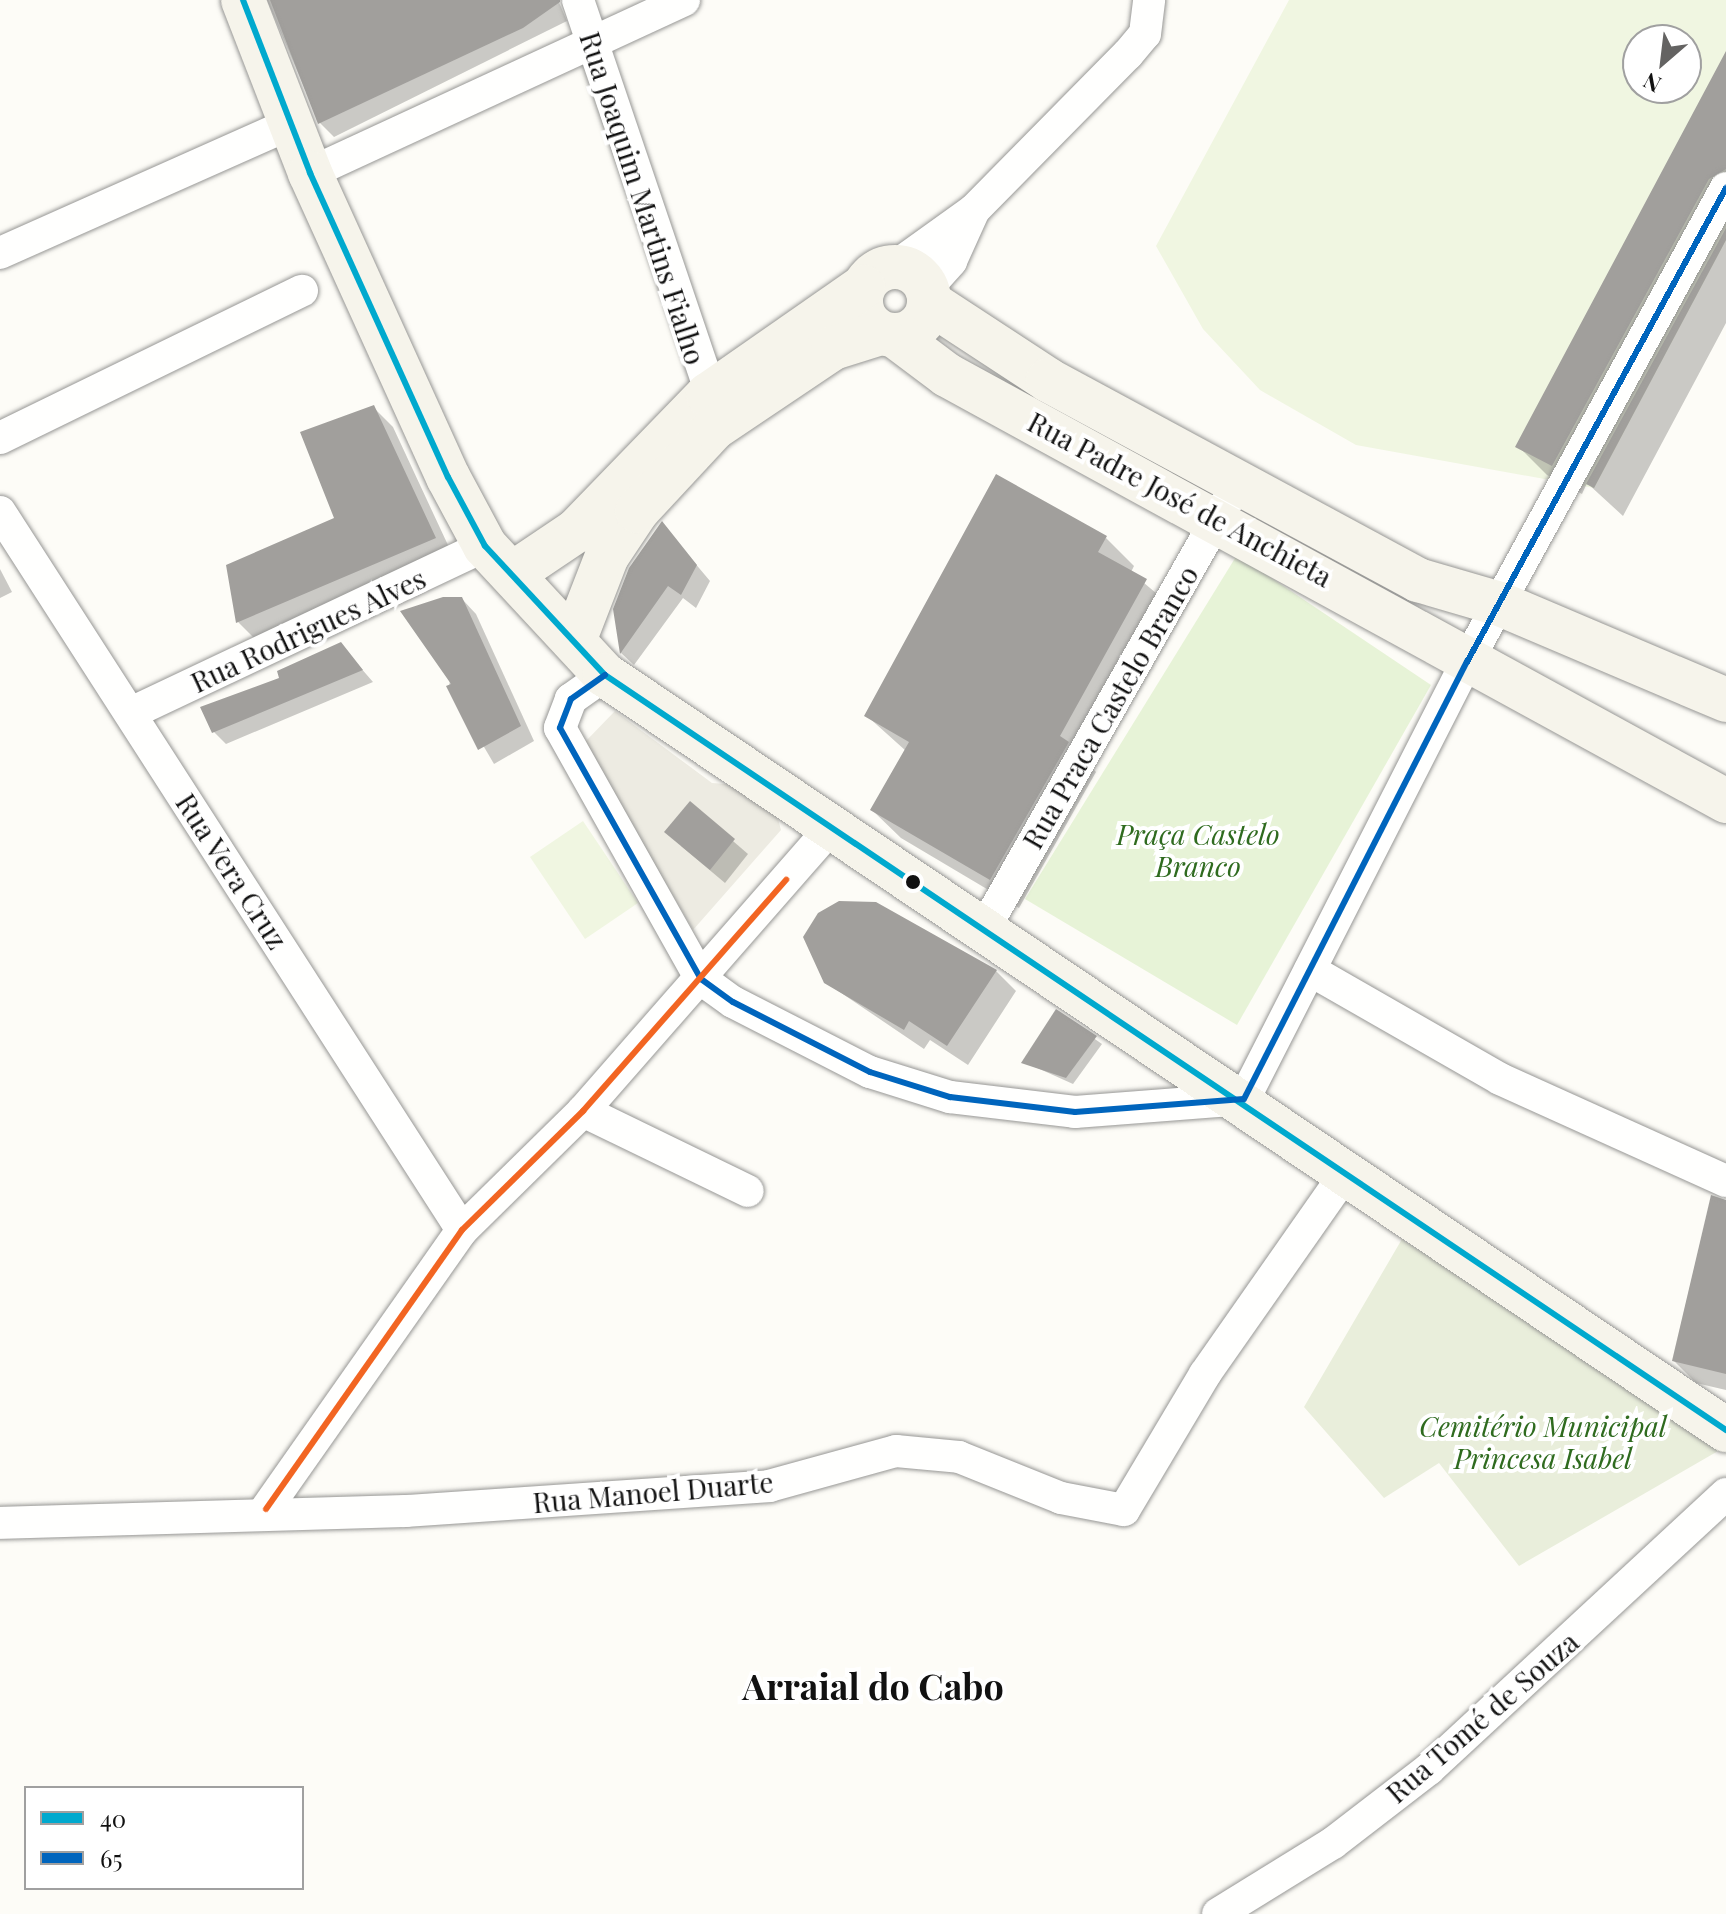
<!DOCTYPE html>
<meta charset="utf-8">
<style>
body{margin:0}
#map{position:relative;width:1726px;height:1914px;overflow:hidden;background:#fdfcf7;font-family:"Playfair Display",serif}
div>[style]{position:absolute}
.green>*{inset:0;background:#e7f3d7}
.cemetery>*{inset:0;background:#e9eedb}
.pitch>*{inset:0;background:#f0f6e1}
.plaza>*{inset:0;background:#edebe2}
.shadow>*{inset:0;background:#0003}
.building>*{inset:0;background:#a19f9c}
.roads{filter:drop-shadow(0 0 2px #979795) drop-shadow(0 0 2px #979795)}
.minor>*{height:32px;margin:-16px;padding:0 16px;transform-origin:16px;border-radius:16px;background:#fffffe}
.secondary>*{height:44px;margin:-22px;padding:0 22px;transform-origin:22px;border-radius:22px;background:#f6f4eb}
.secondary>.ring{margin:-22px;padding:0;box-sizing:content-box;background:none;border:44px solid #f6f4eb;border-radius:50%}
.bus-1>*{height:6px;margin:-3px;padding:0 3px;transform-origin:3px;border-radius:3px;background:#00a9ce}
.bus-2>*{height:6px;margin:-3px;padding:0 3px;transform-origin:3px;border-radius:3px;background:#0065bd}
.bus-3>*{height:6px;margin:-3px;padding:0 3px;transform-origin:3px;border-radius:3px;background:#f26522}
.dots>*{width:22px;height:22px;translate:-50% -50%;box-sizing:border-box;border:4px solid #fff;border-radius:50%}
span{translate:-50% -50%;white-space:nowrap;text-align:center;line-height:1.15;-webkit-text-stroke:8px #fff;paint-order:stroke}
.street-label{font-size:28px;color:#111}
.park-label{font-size:28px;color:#2f6b1f;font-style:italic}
.district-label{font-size:36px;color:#111;font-weight:700}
.legend{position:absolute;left:24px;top:1786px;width:280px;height:104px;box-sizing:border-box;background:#fff;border:2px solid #a0a0a0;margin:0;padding:10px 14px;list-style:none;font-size:24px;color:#111}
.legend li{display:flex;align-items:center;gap:16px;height:40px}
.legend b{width:40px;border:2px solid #a0a0a0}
.north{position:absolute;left:1622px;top:24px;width:80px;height:80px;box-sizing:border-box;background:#fff;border:2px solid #a0a0a0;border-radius:50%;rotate:208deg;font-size:22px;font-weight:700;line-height:32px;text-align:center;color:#111}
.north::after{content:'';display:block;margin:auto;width:28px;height:36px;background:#646362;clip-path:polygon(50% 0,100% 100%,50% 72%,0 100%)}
</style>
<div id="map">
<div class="green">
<i style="clip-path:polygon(1237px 555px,1431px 685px,1237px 1025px,1025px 899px)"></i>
</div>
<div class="cemetery">
<i style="clip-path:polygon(1402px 1239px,1725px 1447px,1519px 1566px,1439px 1463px,1384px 1498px,1304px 1407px)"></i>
</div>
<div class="pitch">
<i style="clip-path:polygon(evenodd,1289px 0,1726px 0,1726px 240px,1594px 488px,1356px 445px,1260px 390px,1203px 329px,1156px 246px,1289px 0,1638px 40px,1686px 40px,1686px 88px,1638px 88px,1638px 40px)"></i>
<i style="clip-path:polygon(583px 821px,638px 903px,585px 939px,530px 857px)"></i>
</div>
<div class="plaza">
<i style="clip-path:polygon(615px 711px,712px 783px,738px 785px,777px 815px,781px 830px,693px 930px,584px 743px)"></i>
</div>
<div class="shadow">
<i style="clip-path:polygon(267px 0,558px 0,567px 21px,334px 137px,319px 122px)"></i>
<i style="clip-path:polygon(1726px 55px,1726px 323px,1623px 516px,1587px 483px,1582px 494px,1547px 475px,1518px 446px)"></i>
<i style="clip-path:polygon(373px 407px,393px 427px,454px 558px,258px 642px,238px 622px,337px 519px)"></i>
<i style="clip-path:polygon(662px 524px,710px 581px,696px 608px,683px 598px,634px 665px,620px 652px)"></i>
<i style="clip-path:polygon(1106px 538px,1134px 566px,1131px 572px,1175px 609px,1088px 764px,1096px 772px,1019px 908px,901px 838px,872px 810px,906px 751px,867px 716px)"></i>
<i style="clip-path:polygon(0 569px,12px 592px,0 598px)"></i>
<i style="clip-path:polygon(462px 599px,476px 614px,534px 741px,494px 764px,449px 687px)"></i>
<i style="clip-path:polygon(340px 644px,373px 682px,226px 744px,214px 732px,203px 708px,282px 679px)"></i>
<i style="clip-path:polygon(690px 804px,748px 854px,725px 883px,681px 846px)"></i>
<i style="clip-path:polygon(996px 971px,1016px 991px,968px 1065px,930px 1040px,924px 1049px,825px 982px)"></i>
<i style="clip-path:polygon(1056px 1012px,1102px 1044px,1073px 1084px,1024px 1062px)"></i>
<i style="clip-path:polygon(1726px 1202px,1726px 1390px,1696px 1383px,1674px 1361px)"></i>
</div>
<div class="building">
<i style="clip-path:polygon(270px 0,560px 0,560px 2px,523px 28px,318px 124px)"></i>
<i style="clip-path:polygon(1726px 51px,1726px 169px,1709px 179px,1552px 466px,1515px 447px)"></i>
<i style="clip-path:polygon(1726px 228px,1726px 240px,1594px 488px,1586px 484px)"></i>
<i style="clip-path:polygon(374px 405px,436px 538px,236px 623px,226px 565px,334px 518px,300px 432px)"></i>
<i style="clip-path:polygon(996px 474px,1107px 536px,1098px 552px,1147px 579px,1060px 736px,1069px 742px,990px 880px,870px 810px,909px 742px,864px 716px)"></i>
<i style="clip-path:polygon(662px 521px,697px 565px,681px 595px,668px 586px,620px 654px,613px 609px,629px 568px)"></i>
<i style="clip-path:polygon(443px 597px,462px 597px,521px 726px,478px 750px,446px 686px,451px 684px,400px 611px)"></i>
<i style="clip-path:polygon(341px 642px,363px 670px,212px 733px,200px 707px,279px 678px,277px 671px)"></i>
<i style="clip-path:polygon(690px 801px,735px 839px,710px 870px,664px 832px)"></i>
<i style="clip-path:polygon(839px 901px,876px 902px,997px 970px,947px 1046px,909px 1021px,904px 1030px,824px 983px,803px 937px,818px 913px)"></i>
<i style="clip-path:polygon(1056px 1009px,1097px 1036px,1066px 1078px,1021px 1063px)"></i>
<i style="clip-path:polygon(1711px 1195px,1726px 1200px,1726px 1374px,1672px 1361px)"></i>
</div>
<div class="roads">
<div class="minor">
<i style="left:578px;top:0;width:437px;rotate:71.3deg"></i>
<i style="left:310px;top:173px;width:412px;rotate:-24.8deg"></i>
<i style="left:0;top:253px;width:317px;rotate:-24deg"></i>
<i style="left:896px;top:266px;width:96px;rotate:-35.7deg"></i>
<i style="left:974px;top:210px;width:219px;rotate:-45.4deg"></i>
<i style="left:1128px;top:54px;width:26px;rotate:-50deg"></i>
<i style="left:1145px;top:34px;width:34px;rotate:-83deg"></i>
<i style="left:927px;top:288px;width:36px;rotate:-48deg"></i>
<i style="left:951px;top:261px;width:56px;rotate:-65.7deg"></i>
<i style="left:0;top:438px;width:336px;rotate:-26deg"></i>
<i style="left:0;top:512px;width:854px;rotate:57.24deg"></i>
<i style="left:605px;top:675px;width:42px;rotate:144.8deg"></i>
<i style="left:571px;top:699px;width:31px;rotate:111deg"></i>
<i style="left:560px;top:728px;width:288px;rotate:60.7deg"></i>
<i style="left:701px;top:979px;width:39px;rotate:36deg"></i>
<i style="left:733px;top:1002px;width:154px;rotate:27.1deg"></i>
<i style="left:870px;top:1072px;width:84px;rotate:17.4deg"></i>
<i style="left:950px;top:1097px;width:126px;rotate:6.8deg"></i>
<i style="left:1075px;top:1112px;width:169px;rotate:-4.4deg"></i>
<i style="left:1244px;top:1099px;width:491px;rotate:-63deg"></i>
<i style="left:1467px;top:662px;width:540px;rotate:-61.35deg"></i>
<i style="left:131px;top:713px;width:391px;rotate:-25.3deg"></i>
<i style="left:983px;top:931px;width:492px;rotate:-60.4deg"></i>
<i style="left:1310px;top:970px;width:219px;rotate:29.8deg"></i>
<i style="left:1500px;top:1079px;width:248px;rotate:24.3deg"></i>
<i style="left:583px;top:1111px;width:183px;rotate:25.9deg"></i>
<i style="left:266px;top:1509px;width:341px;rotate:-54.9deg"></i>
<i style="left:462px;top:1230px;width:170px;rotate:-44.5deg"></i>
<i style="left:583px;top:1111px;width:372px;rotate:-48.8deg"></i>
<i style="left:0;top:1523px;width:406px;rotate:-1.7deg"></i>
<i style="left:406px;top:1511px;width:364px;rotate:-3.9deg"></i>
<i style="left:769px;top:1486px;width:132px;rotate:-15.4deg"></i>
<i style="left:896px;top:1451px;width:63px;rotate:5.4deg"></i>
<i style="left:959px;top:1457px;width:110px;rotate:21.9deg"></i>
<i style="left:1061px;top:1498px;width:64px;rotate:10.8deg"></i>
<i style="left:1124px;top:1510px;width:158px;rotate:-59.2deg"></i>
<i style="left:1205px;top:1374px;width:246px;rotate:-55deg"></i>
<i style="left:1218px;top:1914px;width:135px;rotate:-31.7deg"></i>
<i style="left:1333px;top:1843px;width:121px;rotate:-37.6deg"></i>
<i style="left:1429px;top:1769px;width:405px;rotate:-42.8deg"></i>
</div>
<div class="secondary">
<i style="left:243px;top:0;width:186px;rotate:68.8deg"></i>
<i style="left:310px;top:173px;width:334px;rotate:65.6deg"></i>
<i style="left:448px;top:477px;width:78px;rotate:61.8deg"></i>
<i style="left:485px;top:546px;width:176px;rotate:47.1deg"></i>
<i style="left:605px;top:675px;width:1352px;rotate:33.96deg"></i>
<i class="ring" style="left:861px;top:267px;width:24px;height:24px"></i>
<i style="left:929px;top:302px;width:142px;rotate:33.2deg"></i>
<i style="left:1048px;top:380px;width:421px;rotate:28.4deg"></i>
<i style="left:1418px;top:580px;width:85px;rotate:16.3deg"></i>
<i style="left:1500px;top:604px;width:246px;rotate:23deg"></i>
<i style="left:895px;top:336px;width:65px;rotate:36.9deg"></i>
<i style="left:947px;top:375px;width:888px;rotate:28.67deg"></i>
<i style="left:512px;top:574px;width:77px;rotate:-33.9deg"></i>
<i style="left:576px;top:531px;width:190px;rotate:-45.9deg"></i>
<i style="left:708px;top:395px;width:189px;rotate:-34.9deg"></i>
<i style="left:574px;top:641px;width:91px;rotate:-68.8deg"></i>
<i style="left:607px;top:556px;width:54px;rotate:-56.3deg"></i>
<i style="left:637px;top:511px;width:113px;rotate:-47.1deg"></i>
<i style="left:714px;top:428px;width:143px;rotate:-33.9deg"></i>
<i style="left:833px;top:348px;width:50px;rotate:-17.4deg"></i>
</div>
</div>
<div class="bus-1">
<i style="left:243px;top:0;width:186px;rotate:68.8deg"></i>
<i style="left:310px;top:173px;width:334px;rotate:65.6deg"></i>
<i style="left:448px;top:477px;width:78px;rotate:61.8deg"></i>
<i style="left:485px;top:546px;width:176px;rotate:47.1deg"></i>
<i style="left:605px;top:675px;width:1352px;rotate:33.96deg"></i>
</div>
<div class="bus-2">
<i style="left:605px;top:675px;width:42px;rotate:144.8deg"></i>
<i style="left:571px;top:699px;width:31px;rotate:111deg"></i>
<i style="left:560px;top:728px;width:288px;rotate:60.7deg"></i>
<i style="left:701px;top:979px;width:39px;rotate:36deg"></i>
<i style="left:733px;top:1002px;width:154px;rotate:27.1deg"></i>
<i style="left:870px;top:1072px;width:84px;rotate:17.4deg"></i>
<i style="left:950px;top:1097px;width:126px;rotate:6.8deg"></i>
<i style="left:1075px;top:1112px;width:169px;rotate:-4.4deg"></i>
<i style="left:1244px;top:1099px;width:491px;rotate:-63deg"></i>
<i style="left:1467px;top:662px;width:540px;rotate:-61.35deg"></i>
</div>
<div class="bus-3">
<i style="left:266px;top:1509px;width:341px;rotate:-54.9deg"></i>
<i style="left:462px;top:1230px;width:170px;rotate:-44.5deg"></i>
<i style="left:583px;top:1111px;width:308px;rotate:-48.7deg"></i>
</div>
<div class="dots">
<i style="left:913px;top:882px;background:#111"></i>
</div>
<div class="street-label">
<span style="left:643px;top:198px;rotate:72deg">Rua Joaquim Martins Fialho</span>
<span style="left:1180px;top:499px;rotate:28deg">Rua Padre José de Anchieta</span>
<span style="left:308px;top:630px;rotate:-25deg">Rua Rodrigues Alves</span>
<span style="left:1110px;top:707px;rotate:-60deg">Rua Praca Castelo Branco</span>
<span style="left:232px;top:871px;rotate:57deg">Rua Vera Cruz</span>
<span style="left:653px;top:1492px;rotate:-5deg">Rua Manoel Duarte</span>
<span style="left:1482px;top:1717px;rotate:-41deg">Rua Tomé de Souza</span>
</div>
<div class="park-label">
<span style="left:1198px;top:850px">Praça Castelo<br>Branco</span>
<span style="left:1543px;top:1442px">Cemitério Municipal<br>Princesa Isabel</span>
</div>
<div class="district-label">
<span style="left:873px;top:1686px">Arraial do Cabo</span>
</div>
<ul class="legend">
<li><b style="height:10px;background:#00a9ce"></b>40</li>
<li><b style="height:10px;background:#0065bd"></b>65</li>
</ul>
<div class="north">N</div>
</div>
